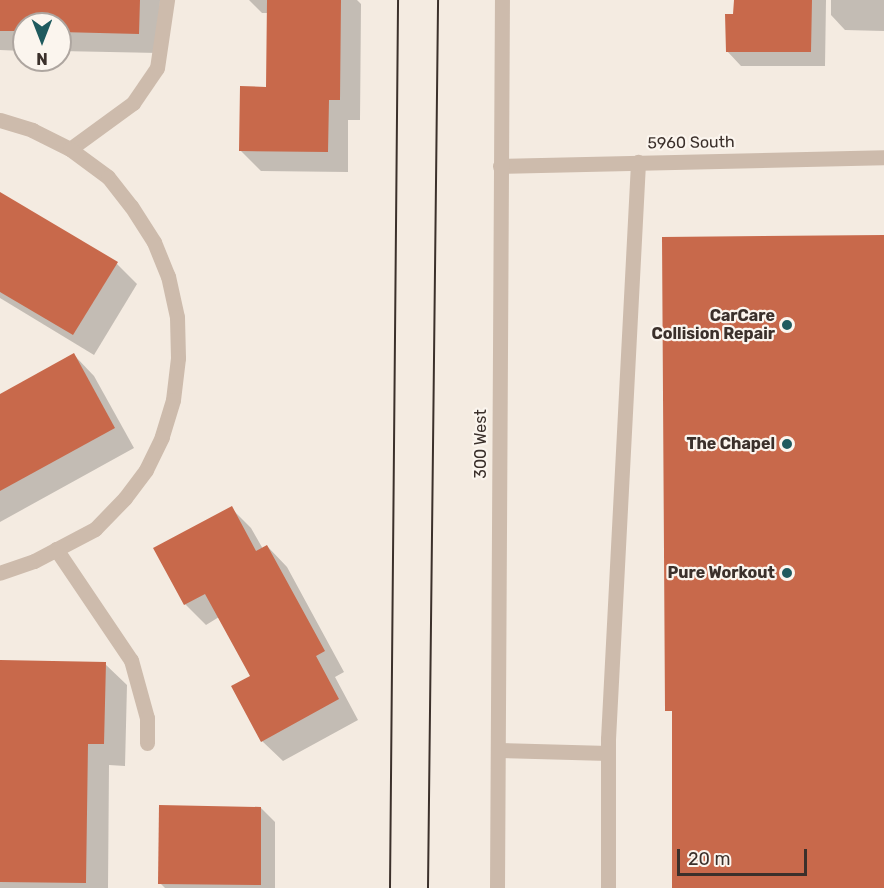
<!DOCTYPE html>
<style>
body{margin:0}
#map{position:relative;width:884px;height:888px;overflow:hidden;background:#f4ebe1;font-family:Rubik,sans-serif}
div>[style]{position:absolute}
.shadow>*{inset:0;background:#0003}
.building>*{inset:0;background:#c8694b}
.service>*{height:15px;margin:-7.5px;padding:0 7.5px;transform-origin:7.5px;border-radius:7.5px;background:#cdbbac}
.minor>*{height:15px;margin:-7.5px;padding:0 7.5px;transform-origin:7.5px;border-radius:7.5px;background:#cdbbac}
.tertiary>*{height:15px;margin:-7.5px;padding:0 7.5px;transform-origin:7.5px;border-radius:7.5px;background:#cdbbac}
.tram>*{height:1.5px;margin:-0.75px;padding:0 0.75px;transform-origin:0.75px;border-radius:0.75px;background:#3b302b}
.dots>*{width:16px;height:16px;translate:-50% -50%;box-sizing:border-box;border:3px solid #fbf5ee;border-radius:50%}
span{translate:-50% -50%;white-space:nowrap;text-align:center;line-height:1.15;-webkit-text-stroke:4.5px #fbf5ee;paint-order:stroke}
.street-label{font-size:16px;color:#3b302b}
.poi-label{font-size:16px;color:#3b302b;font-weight:700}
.right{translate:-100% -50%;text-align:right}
.north{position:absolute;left:12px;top:12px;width:60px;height:60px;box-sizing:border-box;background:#fbf5ee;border:2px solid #aea6a0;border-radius:50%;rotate:180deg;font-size:16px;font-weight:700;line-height:24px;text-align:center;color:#3b302b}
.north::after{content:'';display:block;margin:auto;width:21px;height:27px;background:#1f5a5e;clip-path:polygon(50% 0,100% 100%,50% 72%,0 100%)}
.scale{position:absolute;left:677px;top:849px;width:130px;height:27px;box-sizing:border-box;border:3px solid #3b302b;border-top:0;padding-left:8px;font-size:18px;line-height:21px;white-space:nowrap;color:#3b302b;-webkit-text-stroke:4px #fbf5ee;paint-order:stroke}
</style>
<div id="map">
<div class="shadow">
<i style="clip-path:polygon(0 0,160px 0,159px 53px,60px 51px,60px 24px,24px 24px,24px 51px,0 50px)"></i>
<i style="clip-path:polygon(249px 0,357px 0,361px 4px,360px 120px,348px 120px,348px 172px,261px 171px,241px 151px,268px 89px,269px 13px,262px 13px)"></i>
<i style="clip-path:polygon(735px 0,826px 0,825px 66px,741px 66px,727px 51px,735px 16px)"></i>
<i style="clip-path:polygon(831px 0,884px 0,884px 31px,845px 30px,831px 15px)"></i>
<i style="clip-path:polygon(0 193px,117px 264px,137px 284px,94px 355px,0 298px)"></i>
<i style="clip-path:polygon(74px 355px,94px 376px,134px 448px,0 522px,0 396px)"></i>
<i style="clip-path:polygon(231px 508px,251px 528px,263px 549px,267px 546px,287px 567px,344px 672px,335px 677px,358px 720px,283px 761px,262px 741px,252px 677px,219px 617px,206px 625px,185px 604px,156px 549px)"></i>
<i style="clip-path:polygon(0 661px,105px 664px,127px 685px,125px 766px,109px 765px,108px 888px,0 888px)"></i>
<i style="clip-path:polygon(261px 808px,275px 822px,275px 888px,165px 888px,160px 883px)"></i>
</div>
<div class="building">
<i style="clip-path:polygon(0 0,140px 0,139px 34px,60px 32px,60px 24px,24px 24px,24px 31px,0 31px)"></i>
<i style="clip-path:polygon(267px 0,341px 0,340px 100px,329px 100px,328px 152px,239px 151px,240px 86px,266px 87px)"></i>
<i style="clip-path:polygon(734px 0,812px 0,811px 52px,726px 52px,725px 14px,733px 14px)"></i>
<i style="clip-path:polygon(0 192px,118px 262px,73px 335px,0 292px)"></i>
<i style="clip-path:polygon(884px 235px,884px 888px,672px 888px,672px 711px,665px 711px,662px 237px)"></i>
<i style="clip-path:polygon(74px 353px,115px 428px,0 491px,0 394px)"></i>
<i style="clip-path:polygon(232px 506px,256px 551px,267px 545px,325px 651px,316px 656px,339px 699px,261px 742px,231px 686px,250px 676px,205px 594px,184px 605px,153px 548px)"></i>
<i style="clip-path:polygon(0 660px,106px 662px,104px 744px,88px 744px,86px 883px,0 882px)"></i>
<i style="clip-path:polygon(159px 805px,261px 807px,261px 885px,158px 884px)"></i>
</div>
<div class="service">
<i style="left:70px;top:149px;width:78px;rotate:-36.1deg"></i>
<i style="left:133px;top:103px;width:42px;rotate:-55.6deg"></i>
<i style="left:157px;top:68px;width:69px;rotate:-81.6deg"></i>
<i style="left:56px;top:549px;width:134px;rotate:56deg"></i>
<i style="left:131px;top:660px;width:60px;rotate:74.6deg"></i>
<i style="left:147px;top:718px;width:25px;rotate:90deg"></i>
<i style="left:498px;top:750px;width:110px;rotate:1.6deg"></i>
<i style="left:608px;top:888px;width:149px;rotate:-90deg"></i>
<i style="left:608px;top:739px;width:578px;rotate:-87.02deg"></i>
</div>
<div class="minor">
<i style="left:0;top:120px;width:34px;rotate:17deg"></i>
<i style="left:32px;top:130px;width:42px;rotate:26.6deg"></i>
<i style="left:70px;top:149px;width:47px;rotate:36.4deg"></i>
<i style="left:108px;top:177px;width:37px;rotate:52deg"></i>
<i style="left:131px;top:206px;width:43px;rotate:57.4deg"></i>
<i style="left:154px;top:242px;width:37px;rotate:68deg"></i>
<i style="left:168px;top:276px;width:42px;rotate:77.6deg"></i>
<i style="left:177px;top:317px;width:41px;rotate:88.6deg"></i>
<i style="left:178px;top:358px;width:42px;rotate:96.8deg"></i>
<i style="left:173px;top:400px;width:39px;rotate:107deg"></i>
<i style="left:162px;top:437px;width:37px;rotate:116deg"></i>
<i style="left:146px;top:470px;width:35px;rotate:127deg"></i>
<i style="left:125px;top:498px;width:43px;rotate:134.1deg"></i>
<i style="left:95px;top:529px;width:69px;rotate:152.3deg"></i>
<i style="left:34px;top:561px;width:36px;rotate:161deg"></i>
<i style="left:500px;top:166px;width:384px;rotate:-1.3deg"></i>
</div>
<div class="tertiary">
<i style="left:497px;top:888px;width:888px;rotate:-89.68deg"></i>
</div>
<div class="tram">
<i style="left:390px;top:888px;width:888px;rotate:-89.48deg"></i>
<i style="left:428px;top:888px;width:888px;rotate:-89.35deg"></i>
</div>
<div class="dots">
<i style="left:787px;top:325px;background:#1f5a5e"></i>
<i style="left:787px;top:444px;background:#1f5a5e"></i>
<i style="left:787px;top:573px;background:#1f5a5e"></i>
</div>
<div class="street-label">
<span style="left:691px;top:143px;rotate:-1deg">5960 South</span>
<span style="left:481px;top:444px;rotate:-90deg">300 West</span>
</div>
<div class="poi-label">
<span class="right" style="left:775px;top:325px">CarCare<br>Collision Repair</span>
<span class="right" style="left:775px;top:444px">The Chapel</span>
<span class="right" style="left:775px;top:573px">Pure Workout</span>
</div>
<div class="north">N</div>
<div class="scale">20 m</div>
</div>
